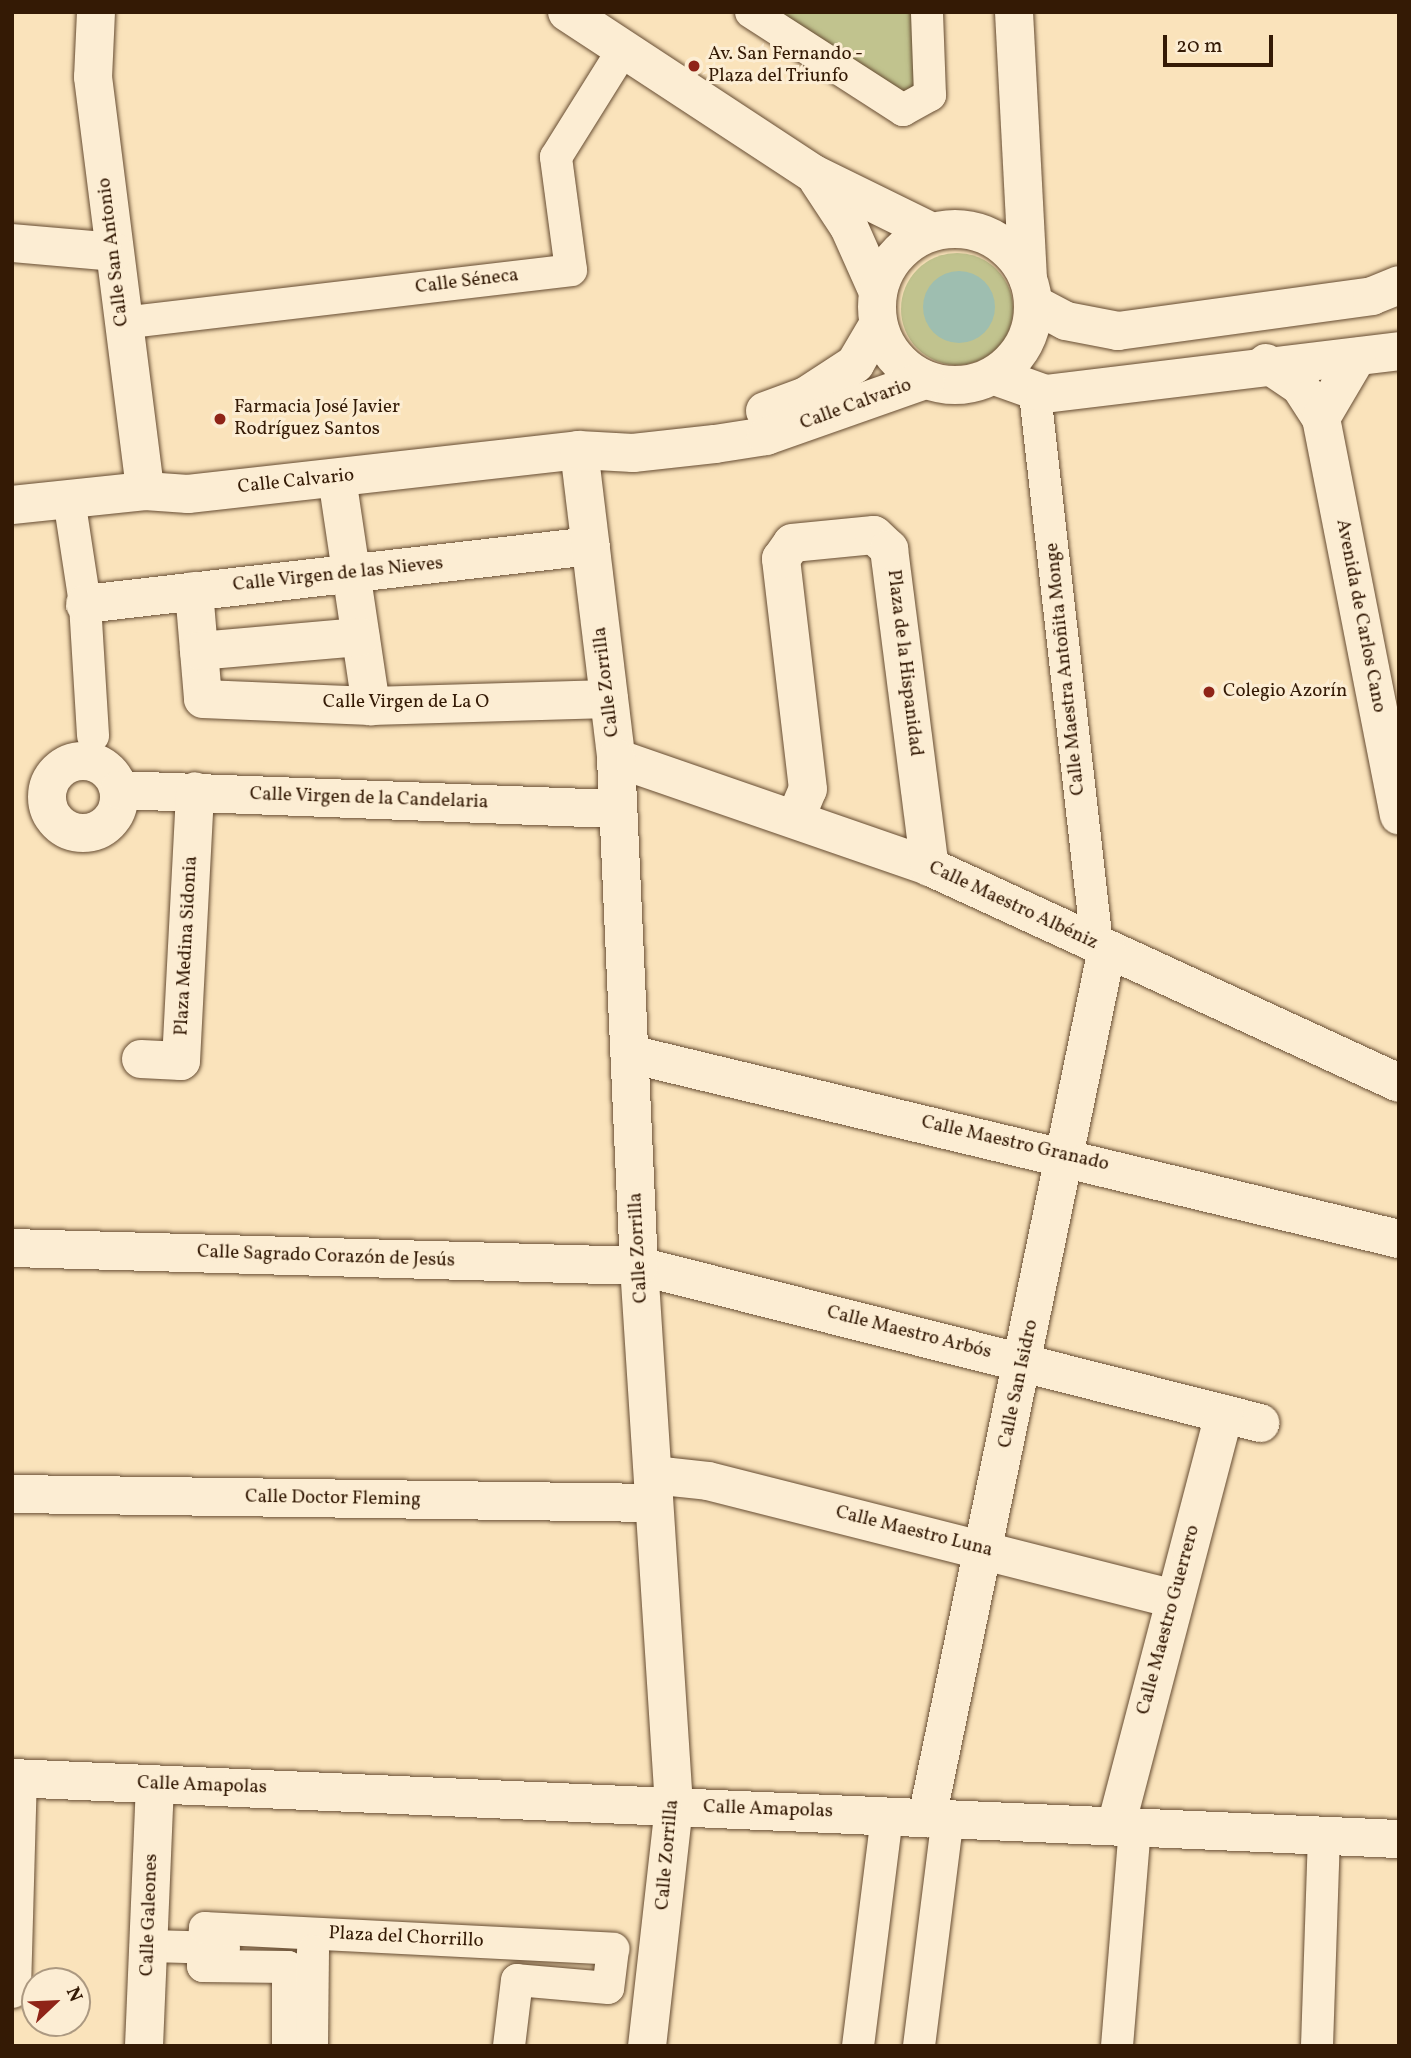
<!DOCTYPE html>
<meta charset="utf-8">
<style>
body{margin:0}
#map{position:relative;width:1411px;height:2058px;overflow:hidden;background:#fae3bb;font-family:Vollkorn,serif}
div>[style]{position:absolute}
.green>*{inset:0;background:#c1c38e}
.round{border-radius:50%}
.water>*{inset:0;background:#9ebeb0}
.roads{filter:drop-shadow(0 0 2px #664c32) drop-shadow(0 0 2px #664c32)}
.pedestrian>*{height:32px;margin:-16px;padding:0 16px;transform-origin:16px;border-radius:16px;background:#fcedd3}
.minor>*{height:38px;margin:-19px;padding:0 19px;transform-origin:19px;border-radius:19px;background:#fcedd3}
.minor>.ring{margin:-19px;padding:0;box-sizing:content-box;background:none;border:38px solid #fcedd3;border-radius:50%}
.tertiary>*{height:38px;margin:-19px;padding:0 19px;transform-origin:19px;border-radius:19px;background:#fcedd3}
.tertiary>.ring{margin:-19px;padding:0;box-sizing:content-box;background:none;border:38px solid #fcedd3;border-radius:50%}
.dots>*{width:19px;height:19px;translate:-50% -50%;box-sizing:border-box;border:4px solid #fcedd3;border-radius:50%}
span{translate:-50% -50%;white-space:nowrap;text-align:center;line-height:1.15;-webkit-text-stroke:6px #fcedd3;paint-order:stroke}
.poi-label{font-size:19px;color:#341a05}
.left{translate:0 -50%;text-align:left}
.street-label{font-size:19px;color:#341a05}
.frame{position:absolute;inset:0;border:14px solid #341a05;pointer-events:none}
.north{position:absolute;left:21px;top:1967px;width:70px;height:70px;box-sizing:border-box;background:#fcedd3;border:2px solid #ac9981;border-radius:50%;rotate:67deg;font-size:19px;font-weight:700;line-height:28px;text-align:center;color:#341a05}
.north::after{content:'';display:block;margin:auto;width:24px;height:32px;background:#8f2418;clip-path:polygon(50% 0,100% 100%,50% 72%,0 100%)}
.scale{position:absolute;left:1163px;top:35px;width:110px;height:32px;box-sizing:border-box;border:4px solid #341a05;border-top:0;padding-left:9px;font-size:21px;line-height:24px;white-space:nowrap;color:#341a05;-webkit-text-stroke:5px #fcedd3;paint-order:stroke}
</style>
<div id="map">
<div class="green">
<i style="clip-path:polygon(733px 12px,935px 12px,906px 123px)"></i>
<i class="round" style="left:901px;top:253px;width:112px;height:112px"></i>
</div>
<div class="water">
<i class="round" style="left:923px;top:271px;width:72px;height:72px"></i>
</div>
<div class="roads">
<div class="pedestrian">
<i style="left:751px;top:12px;width:181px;rotate:32.8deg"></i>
<i style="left:903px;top:110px;width:31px;rotate:-29deg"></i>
<i style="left:930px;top:95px;width:83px;rotate:-92.1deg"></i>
<i style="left:122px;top:323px;width:452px;rotate:-6.7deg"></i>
<i style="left:571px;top:270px;width:114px;rotate:-97.6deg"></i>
<i style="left:556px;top:157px;width:128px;rotate:-58deg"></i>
<i style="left:1035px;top:394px;width:553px;rotate:83.57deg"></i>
<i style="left:69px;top:499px;width:106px;rotate:81.3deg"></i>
<i style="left:85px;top:604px;width:132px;rotate:86.5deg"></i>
<i style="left:148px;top:1946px;width:76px;rotate:1.5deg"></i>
<i style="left:288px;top:2046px;width:79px;rotate:-90deg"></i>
<i style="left:288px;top:1967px;width:85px;rotate:-179.3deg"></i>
<i style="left:203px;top:1966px;width:38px;rotate:-87deg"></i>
<i style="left:205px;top:1928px;width:409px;rotate:2.9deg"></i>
<i style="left:613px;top:1949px;width:39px;rotate:97deg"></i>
<i style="left:608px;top:1988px;width:91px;rotate:-175deg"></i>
<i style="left:517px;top:1980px;width:66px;rotate:96.9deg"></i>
<i style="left:312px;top:2046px;width:95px;rotate:-89.4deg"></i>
<i style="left:858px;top:2046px;width:233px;rotate:-82.8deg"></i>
<i style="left:919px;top:2046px;width:230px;rotate:-82.8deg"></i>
<i style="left:1117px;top:2046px;width:220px;rotate:-85.3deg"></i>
<i style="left:1317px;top:2046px;width:211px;rotate:-88.1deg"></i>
</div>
<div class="minor">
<i style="left:96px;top:12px;width:65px;rotate:92.6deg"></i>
<i style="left:93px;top:77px;width:417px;rotate:82.8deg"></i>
<i style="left:12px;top:243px;width:102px;rotate:5deg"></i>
<i style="left:337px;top:478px;width:231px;rotate:81.5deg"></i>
<i style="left:194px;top:591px;width:108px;rotate:85.2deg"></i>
<i style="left:203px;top:699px;width:168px;rotate:2.4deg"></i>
<i style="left:371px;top:706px;width:238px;rotate:-1.7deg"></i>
<i style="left:85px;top:604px;width:509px;rotate:-6.54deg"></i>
<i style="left:199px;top:651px;width:162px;rotate:-5deg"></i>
<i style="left:616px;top:758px;width:332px;rotate:19.1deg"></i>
<i style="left:930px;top:867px;width:516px;rotate:24.73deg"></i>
<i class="ring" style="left:47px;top:761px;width:34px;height:34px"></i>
<i style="left:119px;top:790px;width:499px;rotate:2.2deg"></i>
<i style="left:796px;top:817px;width:30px;rotate:-67deg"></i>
<i style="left:808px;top:789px;width:232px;rotate:-96.7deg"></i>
<i style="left:781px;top:559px;width:19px;rotate:-55deg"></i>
<i style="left:792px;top:543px;width:82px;rotate:-5.6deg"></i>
<i style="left:874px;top:535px;width:21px;rotate:43deg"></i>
<i style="left:889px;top:549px;width:321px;rotate:82.7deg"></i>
<i style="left:630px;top:1054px;width:791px;rotate:13.53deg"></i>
<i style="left:141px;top:1059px;width:40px;rotate:2.9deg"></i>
<i style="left:181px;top:1061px;width:270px;rotate:-87deg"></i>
<i style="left:639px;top:1266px;width:641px;rotate:14.19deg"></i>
<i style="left:653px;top:1475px;width:55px;rotate:6.2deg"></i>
<i style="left:708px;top:1481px;width:480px;rotate:14.2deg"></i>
<i style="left:12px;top:1494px;width:642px;rotate:0.8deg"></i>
<i style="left:927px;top:1818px;width:887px;rotate:-78.3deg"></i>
<i style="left:1116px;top:1826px;width:426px;rotate:-75.3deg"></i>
<i style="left:12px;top:1989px;width:210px;rotate:-88.4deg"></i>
<i style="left:144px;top:2046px;width:262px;rotate:-87.6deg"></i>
</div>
<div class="tertiary">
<i style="left:567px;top:12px;width:295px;rotate:33.3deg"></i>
<i style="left:814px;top:174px;width:131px;rotate:26.2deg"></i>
<i style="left:1014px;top:12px;width:266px;rotate:87deg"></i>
<i style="left:818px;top:180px;width:56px;rotate:56.6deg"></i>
<i style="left:849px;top:227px;width:71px;rotate:66deg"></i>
<i class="ring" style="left:877px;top:229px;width:118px;height:118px"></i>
<i style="left:1034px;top:304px;width:36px;rotate:28deg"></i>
<i style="left:1066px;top:321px;width:53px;rotate:10.9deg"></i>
<i style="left:1118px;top:331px;width:256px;rotate:-7.8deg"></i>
<i style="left:1372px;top:296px;width:29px;rotate:-22deg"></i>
<i style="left:1266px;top:363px;width:41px;rotate:34.1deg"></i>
<i style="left:1300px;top:386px;width:38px;rotate:57deg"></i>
<i style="left:1321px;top:418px;width:405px;rotate:78.9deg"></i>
<i style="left:995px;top:376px;width:53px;rotate:19.8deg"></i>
<i style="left:1045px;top:394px;width:357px;rotate:-6.9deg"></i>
<i style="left:765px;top:411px;width:44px;rotate:-20.1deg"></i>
<i style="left:806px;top:396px;width:59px;rotate:-33.1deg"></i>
<i style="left:855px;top:364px;width:45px;rotate:-59.5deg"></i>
<i style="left:1321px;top:418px;width:71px;rotate:-59.5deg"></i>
<i style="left:579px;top:450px;width:310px;rotate:83.1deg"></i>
<i style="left:616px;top:758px;width:509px;rotate:87.41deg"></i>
<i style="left:639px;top:1266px;width:541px;rotate:86.29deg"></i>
<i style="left:674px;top:1806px;width:242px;rotate:96.4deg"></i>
<i style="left:12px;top:505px;width:134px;rotate:-6deg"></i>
<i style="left:145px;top:491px;width:43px;rotate:4deg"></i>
<i style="left:188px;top:494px;width:393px;rotate:-6.4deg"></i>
<i style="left:579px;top:450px;width:54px;rotate:3.2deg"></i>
<i style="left:633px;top:453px;width:82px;rotate:-6.3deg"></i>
<i style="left:715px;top:444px;width:52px;rotate:-8.9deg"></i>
<i style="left:766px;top:436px;width:169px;rotate:-19.4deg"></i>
<i style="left:12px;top:1248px;width:627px;rotate:1.64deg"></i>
<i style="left:12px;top:1778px;width:1388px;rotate:2.52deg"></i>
</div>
</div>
<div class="dots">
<i style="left:694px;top:66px;background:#8f2418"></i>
<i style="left:220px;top:419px;background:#8f2418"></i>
<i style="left:1209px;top:692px;background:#8f2418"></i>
</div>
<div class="poi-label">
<span class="left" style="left:708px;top:66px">Av. San Fernando -<br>Plaza del Triunfo</span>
<span class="left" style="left:234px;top:419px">Farmacia José Javier<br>Rodríguez Santos</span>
<span class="left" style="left:1223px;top:692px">Colegio Azorín</span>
</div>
<div class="street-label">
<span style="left:114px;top:252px;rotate:-97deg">Calle San Antonio</span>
<span style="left:467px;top:282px;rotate:-7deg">Calle Séneca</span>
<span style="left:856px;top:405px;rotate:-20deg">Calle Calvario</span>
<span style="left:296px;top:482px;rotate:-6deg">Calle Calvario</span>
<span style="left:338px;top:575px;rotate:-6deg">Calle Virgen de las Nieves</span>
<span style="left:1360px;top:616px;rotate:79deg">Avenida de Carlos Cano</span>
<span style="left:904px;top:663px;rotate:83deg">Plaza de la Hispanidad</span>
<span style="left:1066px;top:669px;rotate:-96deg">Calle Maestra Antoñita Monge</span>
<span style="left:607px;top:682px;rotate:-97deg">Calle Zorrilla</span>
<span style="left:406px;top:703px">Calle Virgen de La O</span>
<span style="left:369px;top:799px;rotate:2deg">Calle Virgen de la Candelaria</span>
<span style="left:1013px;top:906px;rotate:25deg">Calle Maestro Albéniz</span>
<span style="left:187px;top:946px;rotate:-87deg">Plaza Medina Sidonia</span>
<span style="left:1015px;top:1144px;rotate:13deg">Calle Maestro Granado</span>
<span style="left:639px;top:1248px;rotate:-93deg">Calle Zorrilla</span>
<span style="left:326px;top:1257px;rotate:2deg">Calle Sagrado Corazón de Jesús</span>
<span style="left:909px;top:1333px;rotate:14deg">Calle Maestro Arbós</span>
<span style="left:1019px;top:1384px;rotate:-78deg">Calle San Isidro</span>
<span style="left:333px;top:1499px;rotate:1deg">Calle Doctor Fleming</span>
<span style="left:914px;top:1532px;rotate:14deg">Calle Maestro Luna</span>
<span style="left:1169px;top:1620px;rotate:-75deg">Calle Maestro Guerrero</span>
<span style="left:202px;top:1786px;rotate:2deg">Calle Amapolas</span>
<span style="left:768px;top:1810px;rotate:2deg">Calle Amapolas</span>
<span style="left:668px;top:1855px;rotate:-85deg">Calle Zorrilla</span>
<span style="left:150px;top:1915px;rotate:-88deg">Calle Galeones</span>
<span style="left:406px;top:1938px;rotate:3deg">Plaza del Chorrillo</span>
</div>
<div class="frame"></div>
<div class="north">N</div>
<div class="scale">20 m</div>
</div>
